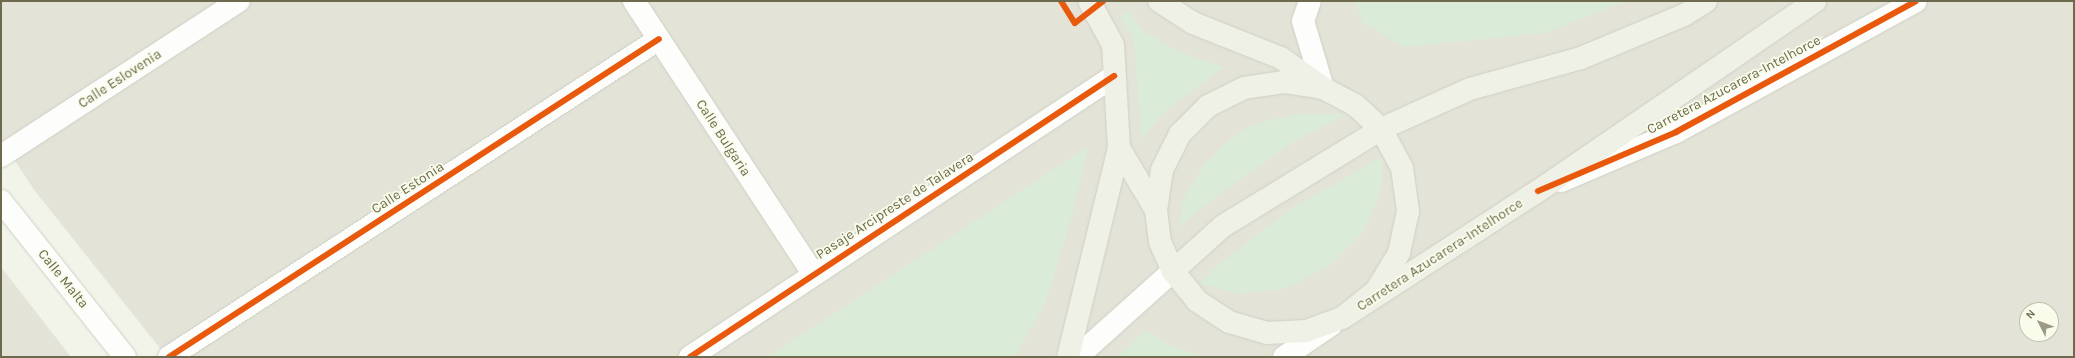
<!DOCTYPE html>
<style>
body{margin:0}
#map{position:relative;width:2075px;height:358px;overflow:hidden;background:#f2f4ea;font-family:Karla,sans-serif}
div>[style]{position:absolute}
.industrial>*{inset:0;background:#e3e3d8}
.green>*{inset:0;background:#daebd8}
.roads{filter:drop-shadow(0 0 1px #cfd0c4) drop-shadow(0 0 1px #cfd0c4)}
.minor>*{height:22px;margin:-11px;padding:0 11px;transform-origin:11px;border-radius:11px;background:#fdfdfc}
.major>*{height:22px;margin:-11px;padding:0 11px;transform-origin:11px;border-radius:11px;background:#eff0e6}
.cycleway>*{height:6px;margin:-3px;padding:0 3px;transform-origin:3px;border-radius:3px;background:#e8590c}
span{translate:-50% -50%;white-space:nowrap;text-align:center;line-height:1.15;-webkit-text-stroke:3.5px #fafceb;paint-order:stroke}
.street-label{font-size:14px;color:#6e6a4e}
.frame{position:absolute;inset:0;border:2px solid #6e6a4e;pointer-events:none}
.north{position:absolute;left:2019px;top:302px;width:40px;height:40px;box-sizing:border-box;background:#fafceb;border:1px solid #c2c2ac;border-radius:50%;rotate:312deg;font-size:11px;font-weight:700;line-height:16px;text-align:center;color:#6e6a4e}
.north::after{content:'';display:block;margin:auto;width:14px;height:18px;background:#9c9a85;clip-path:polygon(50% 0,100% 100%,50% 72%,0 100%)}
</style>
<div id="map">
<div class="industrial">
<i style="clip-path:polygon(evenodd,1px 1px,2074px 1px,2074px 357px,167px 357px,35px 191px,1px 140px,1px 1px,2027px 310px,2051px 310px,2051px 334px,2027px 334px,2027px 310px)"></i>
<i style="clip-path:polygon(1px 267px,71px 357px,1px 357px)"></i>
</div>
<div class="green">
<i style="clip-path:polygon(1355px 1px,1627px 1px,1545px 33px,1404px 47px,1362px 22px)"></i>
<i style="clip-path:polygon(1128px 11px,1144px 31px,1179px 52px,1224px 67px,1167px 109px,1141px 140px,1134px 40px,1120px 16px)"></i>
<i style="clip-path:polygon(1296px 114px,1347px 114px,1298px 139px,1214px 198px,1178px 228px,1184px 198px,1203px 166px,1230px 139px,1255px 124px)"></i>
<i style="clip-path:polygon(1089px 146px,1071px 220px,1046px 302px,1015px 357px,768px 357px)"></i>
<i style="clip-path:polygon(1382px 157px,1382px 188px,1365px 230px,1330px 265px,1287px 288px,1239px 294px,1199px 283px,1228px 257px,1291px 209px)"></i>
<i style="clip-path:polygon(1146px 330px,1168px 345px,1201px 356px,1213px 357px,1118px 357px)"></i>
</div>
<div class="roads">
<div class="minor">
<i style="left:634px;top:1px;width:326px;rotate:56.7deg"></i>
<i style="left:1310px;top:1px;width:21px;rotate:109deg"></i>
<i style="left:1303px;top:21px;width:70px;rotate:73.4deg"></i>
<i style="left:1px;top:156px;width:284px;rotate:-33.1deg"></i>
<i style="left:1561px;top:181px;width:125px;rotate:-23.1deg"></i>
<i style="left:1676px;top:132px;width:273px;rotate:-28.6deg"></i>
<i style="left:1px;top:201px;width:199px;rotate:51.5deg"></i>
<i style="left:169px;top:357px;width:584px;rotate:-32.98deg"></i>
<i style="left:690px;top:357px;width:509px;rotate:-33.53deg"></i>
<i style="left:1077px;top:357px;width:129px;rotate:-41.9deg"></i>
<i style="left:1284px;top:357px;width:57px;rotate:-34.2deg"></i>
</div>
<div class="major">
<i style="left:1159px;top:1px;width:40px;rotate:32.9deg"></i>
<i style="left:1193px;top:23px;width:95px;rotate:21.7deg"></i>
<i style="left:1281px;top:58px;width:47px;rotate:35.4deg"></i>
<i style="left:1119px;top:148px;width:72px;rotate:59.2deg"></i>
<i style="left:1173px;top:271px;width:67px;rotate:-42deg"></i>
<i style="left:1223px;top:226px;width:185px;rotate:-31.5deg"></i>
<i style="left:1381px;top:129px;width:98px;rotate:-24.2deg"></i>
<i style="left:1470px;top:89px;width:115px;rotate:-15.6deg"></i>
<i style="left:1581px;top:58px;width:112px;rotate:-22.7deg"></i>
<i style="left:1684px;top:15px;width:26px;rotate:-32deg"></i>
<i style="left:1342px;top:318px;width:43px;rotate:-38.5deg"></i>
<i style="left:1376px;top:291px;width:44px;rotate:-58.8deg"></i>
<i style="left:1399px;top:253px;width:43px;rotate:-77.9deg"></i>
<i style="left:1408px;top:211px;width:43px;rotate:-97.9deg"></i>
<i style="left:1402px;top:168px;width:44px;rotate:-118.3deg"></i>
<i style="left:1381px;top:129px;width:35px;rotate:-137deg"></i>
<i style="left:1355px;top:105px;width:36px;rotate:-152deg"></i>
<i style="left:1323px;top:88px;width:39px;rotate:-171deg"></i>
<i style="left:1284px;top:82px;width:40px;rotate:171.5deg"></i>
<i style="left:1244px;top:88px;width:40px;rotate:153.4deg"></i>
<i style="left:1208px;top:106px;width:40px;rotate:135deg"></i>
<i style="left:1180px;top:134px;width:40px;rotate:116.6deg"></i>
<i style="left:1162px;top:170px;width:40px;rotate:98.5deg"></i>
<i style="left:1156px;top:210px;width:32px;rotate:83deg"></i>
<i style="left:1160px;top:242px;width:32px;rotate:66deg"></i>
<i style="left:1173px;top:271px;width:38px;rotate:51deg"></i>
<i style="left:1197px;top:301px;width:38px;rotate:33deg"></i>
<i style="left:1229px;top:322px;width:40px;rotate:16deg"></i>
<i style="left:1267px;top:333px;width:39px;rotate:-3deg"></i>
<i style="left:1306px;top:331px;width:38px;rotate:-20deg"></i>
<i style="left:1342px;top:318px;width:149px;rotate:-32.9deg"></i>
<i style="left:1467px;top:237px;width:85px;rotate:-32.9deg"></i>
<i style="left:1538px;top:191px;width:336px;rotate:-34.4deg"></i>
<i style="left:1068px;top:357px;width:215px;rotate:-76.3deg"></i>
<i style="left:1119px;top:148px;width:103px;rotate:-93.3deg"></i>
<i style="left:1113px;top:45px;width:50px;rotate:-118.6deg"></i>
</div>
</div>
<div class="cycleway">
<i style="left:1061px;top:1px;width:26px;rotate:58deg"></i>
<i style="left:1075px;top:23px;width:36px;rotate:-38deg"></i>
<i style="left:1538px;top:191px;width:150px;rotate:-23.1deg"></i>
<i style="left:1676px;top:132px;width:273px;rotate:-28.6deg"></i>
<i style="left:169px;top:357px;width:584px;rotate:-32.98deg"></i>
<i style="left:690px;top:357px;width:509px;rotate:-33.53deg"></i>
</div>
<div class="street-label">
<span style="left:120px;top:79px;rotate:-33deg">Calle Eslovenia</span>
<span style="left:1734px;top:85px;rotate:-28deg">Carretera Azucarera-Intelhorce</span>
<span style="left:723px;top:138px;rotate:57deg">Calle Bulgaria</span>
<span style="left:408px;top:188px;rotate:-33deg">Calle Estonia</span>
<span style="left:895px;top:206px;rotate:-33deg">Pasaje Arcipreste de Talavera</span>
<span style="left:1440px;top:255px;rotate:-33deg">Carretera Azucarera-Intelhorce</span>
<span style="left:63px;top:279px;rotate:51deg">Calle Malta</span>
</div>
<div class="frame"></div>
<div class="north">N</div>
</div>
